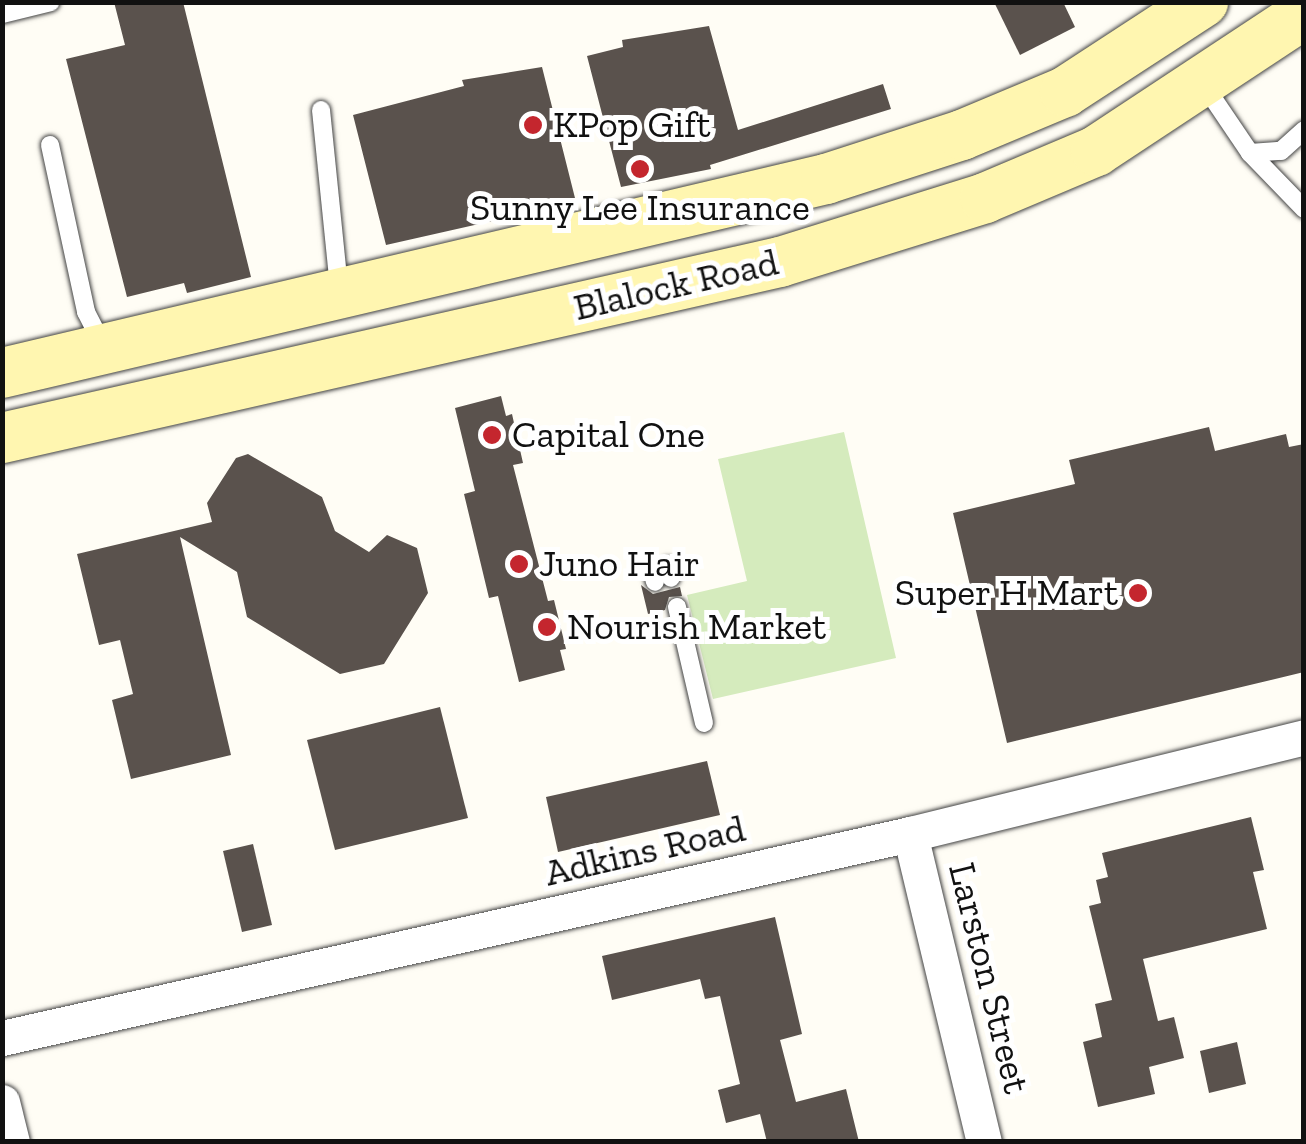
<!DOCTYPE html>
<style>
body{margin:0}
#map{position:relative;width:1306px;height:1144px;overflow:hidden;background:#fffdf5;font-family:"Zilla Slab",serif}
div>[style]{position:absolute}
.green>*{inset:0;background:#d5ebbd}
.building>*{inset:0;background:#5a524d}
.roads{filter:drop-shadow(0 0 2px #444) drop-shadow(0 0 2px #444)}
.lane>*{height:18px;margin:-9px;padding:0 9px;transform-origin:9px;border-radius:9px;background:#fff}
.street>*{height:35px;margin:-17.5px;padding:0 17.5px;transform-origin:17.5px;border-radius:17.5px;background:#fff}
.secondary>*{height:50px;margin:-25px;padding:0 25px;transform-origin:25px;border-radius:25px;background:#fff6b0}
.dots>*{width:28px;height:28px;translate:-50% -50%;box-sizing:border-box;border:5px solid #fff;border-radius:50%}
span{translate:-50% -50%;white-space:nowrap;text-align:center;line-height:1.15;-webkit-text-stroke:10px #fff;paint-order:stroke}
.poi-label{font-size:38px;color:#111}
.left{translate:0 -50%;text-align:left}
.right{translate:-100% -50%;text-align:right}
.street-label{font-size:38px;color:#111}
.frame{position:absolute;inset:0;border:5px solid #111;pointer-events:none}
</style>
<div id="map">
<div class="green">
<i style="clip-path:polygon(844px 432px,896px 658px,713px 699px,687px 595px,747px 581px,718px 459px)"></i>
</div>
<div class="building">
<i style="clip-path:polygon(114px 2px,183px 2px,251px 277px,187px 293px,184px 283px,127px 297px,66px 59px,125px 45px)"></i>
<i style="clip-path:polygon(994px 2px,1063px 2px,1075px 27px,1020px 55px)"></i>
<i style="clip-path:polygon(709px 26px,738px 130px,883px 84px,891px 109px,710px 165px,711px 169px,621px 187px,587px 56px,623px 47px,622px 40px)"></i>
<i style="clip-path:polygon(542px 67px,576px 202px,386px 245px,353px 115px,464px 86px,462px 80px)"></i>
<i style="clip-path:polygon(501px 396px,506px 416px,512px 414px,523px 463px,513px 465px,548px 601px,554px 600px,566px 649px,560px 650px,565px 670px,519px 682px,498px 596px,489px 598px,464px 494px,475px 491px,455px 408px)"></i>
<i style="clip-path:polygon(1209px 427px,1215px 451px,1286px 434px,1289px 447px,1304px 444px,1304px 672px,1007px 743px,953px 513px,1075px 484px,1069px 460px)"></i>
<i style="clip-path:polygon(248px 454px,322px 497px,335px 531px,369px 552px,387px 535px,417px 548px,428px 593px,384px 664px,340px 674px,247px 617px,237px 572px,180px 537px,231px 755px,131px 779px,112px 700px,133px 694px,120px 640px,99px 645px,77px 554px,212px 522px,207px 503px,236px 458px)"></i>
<i style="clip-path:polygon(641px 585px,653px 594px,680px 587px,682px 596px,669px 597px,665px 610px,648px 614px)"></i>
<i style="clip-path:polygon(440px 707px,468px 818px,335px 850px,307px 740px)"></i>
<i style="clip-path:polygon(707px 761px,720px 815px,558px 852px,546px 797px)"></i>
<i style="clip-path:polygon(1251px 817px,1264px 870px,1253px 872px,1267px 929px,1143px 959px,1158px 1021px,1174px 1017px,1184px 1058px,1149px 1067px,1155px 1094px,1098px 1107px,1083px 1042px,1102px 1037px,1095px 1004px,1112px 1000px,1089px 906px,1101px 903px,1096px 880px,1108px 877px,1102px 853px)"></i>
<i style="clip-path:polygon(253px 844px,272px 925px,242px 932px,223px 851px)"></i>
<i style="clip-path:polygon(775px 917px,802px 1034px,780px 1040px,796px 1102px,846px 1089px,859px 1142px,767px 1142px,760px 1114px,726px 1123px,718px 1090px,740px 1084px,720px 996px,705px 999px,700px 979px,612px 1000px,602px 956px)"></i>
<i style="clip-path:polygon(1237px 1042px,1246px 1084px,1209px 1093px,1200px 1051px)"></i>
</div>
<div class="roads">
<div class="lane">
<i style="left:2px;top:14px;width:50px;rotate:-13.8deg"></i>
<i style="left:1202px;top:82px;width:86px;rotate:55.9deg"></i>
<i style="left:1250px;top:153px;width:31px;rotate:-4deg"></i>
<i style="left:1281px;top:151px;width:31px;rotate:-42deg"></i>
<i style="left:321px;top:110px;width:179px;rotate:84.2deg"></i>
<i style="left:50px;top:145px;width:171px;rotate:77.8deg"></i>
<i style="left:86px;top:312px;width:37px;rotate:63deg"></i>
<i style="left:1250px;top:153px;width:78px;rotate:46deg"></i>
<i style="left:668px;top:566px;width:12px;rotate:76deg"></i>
<i style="left:652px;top:570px;width:12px;rotate:76deg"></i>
<i style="left:677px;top:607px;width:119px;rotate:76.9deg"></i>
</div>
<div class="street">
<i style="left:910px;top:834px;width:317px;rotate:76.5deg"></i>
<i style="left:2px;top:1038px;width:931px;rotate:-12.66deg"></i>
<i style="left:910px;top:834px;width:406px;rotate:-13.8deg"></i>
<i style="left:2px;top:1102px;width:41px;rotate:76deg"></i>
</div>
<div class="secondary">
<i style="left:2px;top:373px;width:847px;rotate:-13.25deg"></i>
<i style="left:826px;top:179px;width:143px;rotate:-17.9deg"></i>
<i style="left:962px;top:135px;width:112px;rotate:-22.7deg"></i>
<i style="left:1065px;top:92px;width:165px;rotate:-33.1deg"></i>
<i style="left:2px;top:438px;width:798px;rotate:-12.75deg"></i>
<i style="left:780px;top:262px;width:215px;rotate:-17.3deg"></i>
<i style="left:985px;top:198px;width:121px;rotate:-22.9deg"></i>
<i style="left:1096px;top:151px;width:249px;rotate:-33.4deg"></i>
</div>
</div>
<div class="dots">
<i style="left:533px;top:125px;background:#c4262e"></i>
<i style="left:640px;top:169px;background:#c4262e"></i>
<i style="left:492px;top:435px;background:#c4262e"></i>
<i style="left:519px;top:564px;background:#c4262e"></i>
<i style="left:1138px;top:593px;background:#c4262e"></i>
<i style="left:547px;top:627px;background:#c4262e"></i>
</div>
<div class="poi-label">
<span class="left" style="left:553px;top:125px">KPop Gift</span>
<span style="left:640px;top:208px">Sunny Lee Insurance</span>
<span class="left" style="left:512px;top:435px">Capital One</span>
<span class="left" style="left:539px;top:564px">Juno Hair</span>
<span class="right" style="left:1118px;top:593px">Super H Mart</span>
<span class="left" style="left:567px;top:627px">Nourish Market</span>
</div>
<div class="street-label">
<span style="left:676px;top:285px;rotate:-13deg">Blalock Road</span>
<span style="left:645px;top:851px;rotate:-13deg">Adkins Road</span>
<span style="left:989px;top:978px;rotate:76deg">Larston Street</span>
</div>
<div class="frame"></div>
</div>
